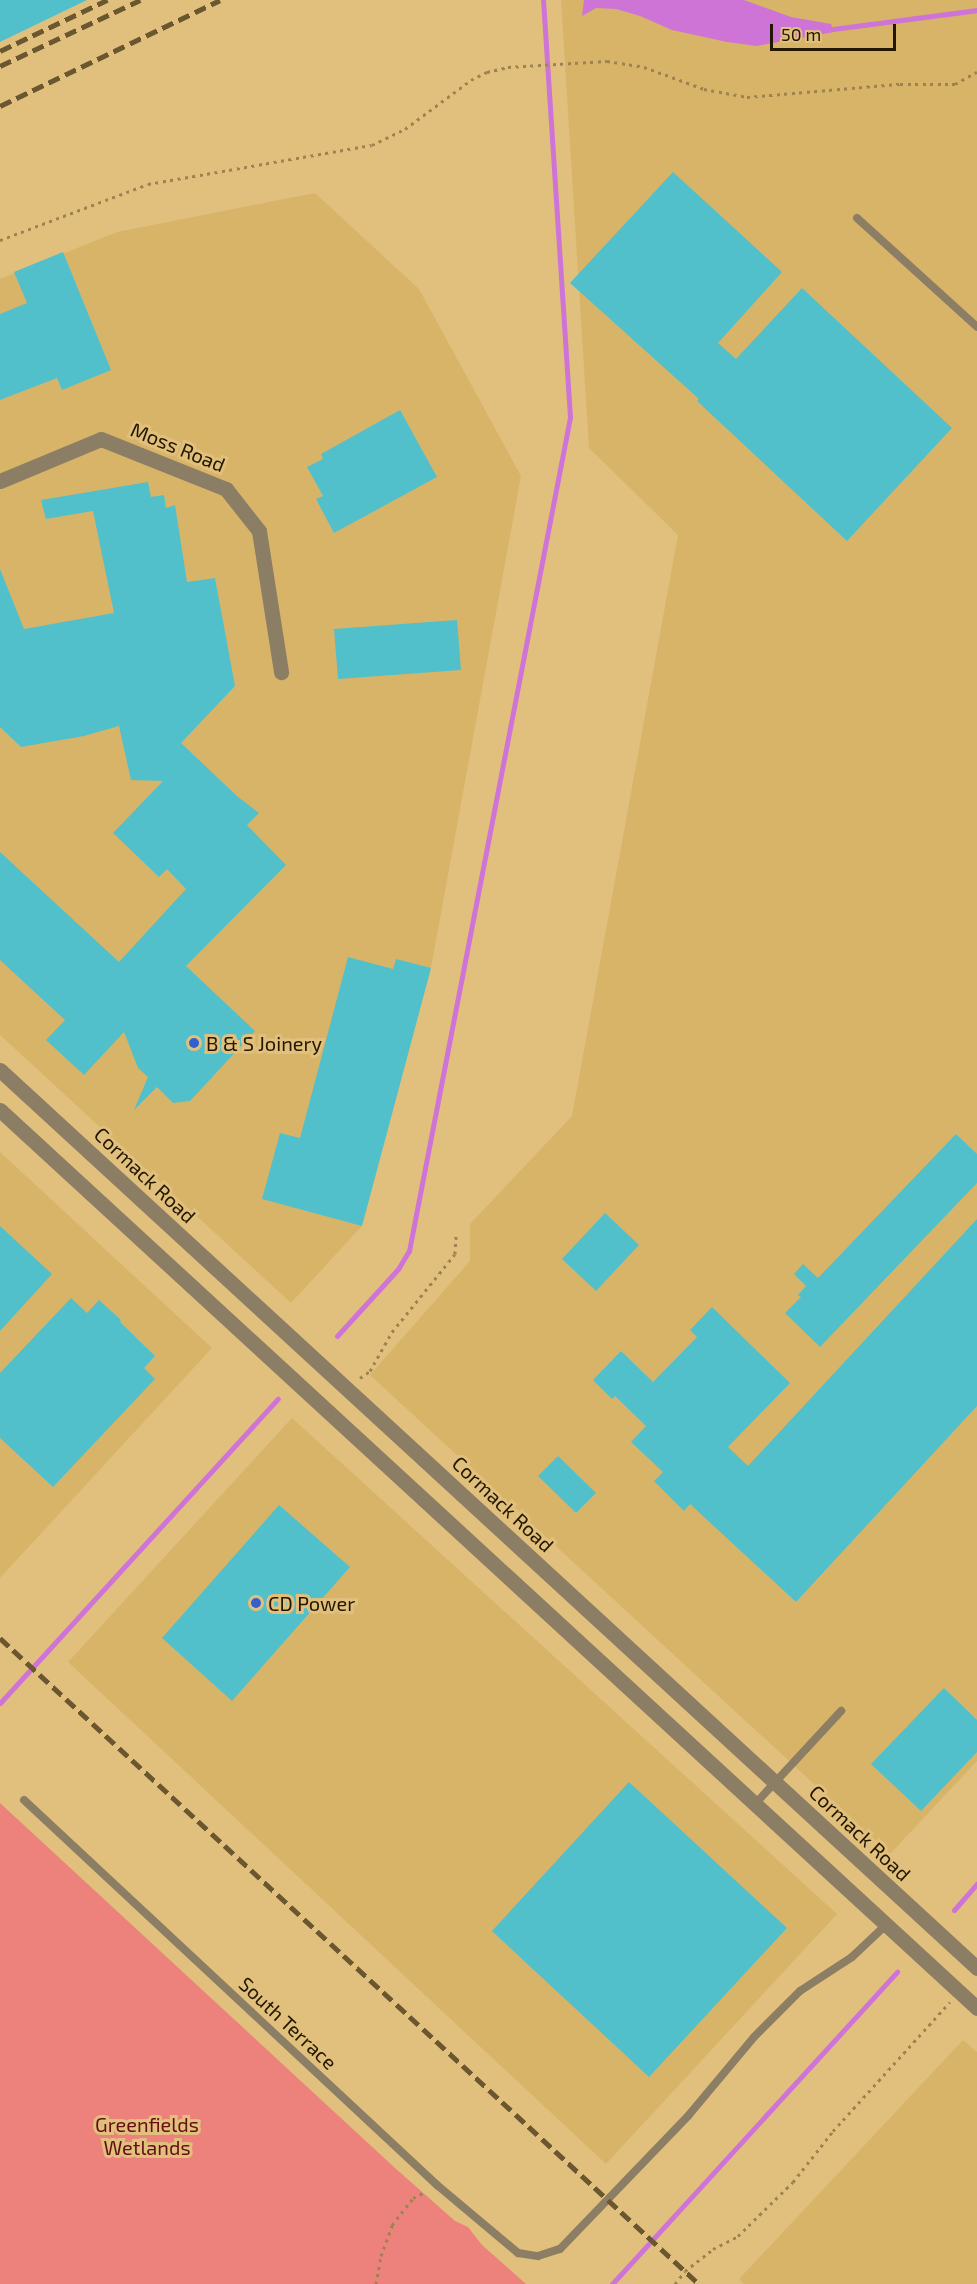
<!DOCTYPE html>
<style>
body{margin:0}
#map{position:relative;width:977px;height:2284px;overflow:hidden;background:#e1c07d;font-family:"Exo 2",sans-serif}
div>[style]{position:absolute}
.built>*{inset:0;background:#d8b469}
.green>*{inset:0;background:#ed827c}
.water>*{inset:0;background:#cf74d7}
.stream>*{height:5px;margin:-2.5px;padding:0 2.5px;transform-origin:2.5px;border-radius:2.5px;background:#cf74d7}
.building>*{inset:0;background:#51c0cb}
.path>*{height:3px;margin-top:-1.5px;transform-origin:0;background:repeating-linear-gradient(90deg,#9c8350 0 3px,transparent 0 7.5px)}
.service>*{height:8px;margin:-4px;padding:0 4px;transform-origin:4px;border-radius:4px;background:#8c7e64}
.minor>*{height:15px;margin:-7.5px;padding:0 7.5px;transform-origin:7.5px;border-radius:7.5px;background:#8c7e64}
.tertiary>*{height:15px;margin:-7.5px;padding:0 7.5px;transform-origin:7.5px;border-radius:7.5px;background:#8c7e64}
.rail>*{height:4.5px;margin-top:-2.25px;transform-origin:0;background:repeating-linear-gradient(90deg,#6b572f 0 12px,transparent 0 18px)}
.dots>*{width:16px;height:16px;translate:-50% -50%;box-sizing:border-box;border:3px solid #e1c07d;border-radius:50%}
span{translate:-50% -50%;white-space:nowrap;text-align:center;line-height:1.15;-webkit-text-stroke:6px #e1c07d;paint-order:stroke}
.street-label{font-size:20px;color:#231700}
.poi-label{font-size:20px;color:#231700}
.left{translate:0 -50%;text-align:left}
.park-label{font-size:20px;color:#650e14}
.scale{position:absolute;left:770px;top:24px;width:126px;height:27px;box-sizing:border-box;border:3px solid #231700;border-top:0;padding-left:8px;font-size:18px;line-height:21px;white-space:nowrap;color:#231700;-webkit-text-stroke:4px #e1c07d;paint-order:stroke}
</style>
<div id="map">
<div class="built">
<i style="clip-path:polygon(561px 0,977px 0,977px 1761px,890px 1854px,370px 1375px,470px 1261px,470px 1224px,572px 1116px,678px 535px,589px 448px)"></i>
<i style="clip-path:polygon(315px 193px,419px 289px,521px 476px,431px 968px,362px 1226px,291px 1303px,0 1035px,0 279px,117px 232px)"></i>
<i style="clip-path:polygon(0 1152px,212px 1348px,0 1578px)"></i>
<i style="clip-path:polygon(292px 1418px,837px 1914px,606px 2164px,68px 1662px)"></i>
<i style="clip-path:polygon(963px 2040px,977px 2052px,977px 2284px,744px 2284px,739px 2279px)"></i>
</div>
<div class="green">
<i style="clip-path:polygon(0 1803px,395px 2168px,455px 2221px,468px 2227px,482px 2245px,526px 2284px,0 2284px)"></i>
</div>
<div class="water">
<i style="clip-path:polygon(584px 0,744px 0,791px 17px,831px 24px,834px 32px,757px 46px,727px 42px,672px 30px,640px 16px,616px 9px,596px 8px,582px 16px)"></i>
</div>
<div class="stream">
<i style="left:833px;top:29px;width:145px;rotate:-7.5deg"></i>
<i style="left:337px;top:1336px;width:91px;rotate:-47.7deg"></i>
<i style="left:398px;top:1269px;width:21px;rotate:-59deg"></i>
<i style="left:409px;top:1251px;width:849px;rotate:-79.07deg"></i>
<i style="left:570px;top:417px;width:418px;rotate:-93.7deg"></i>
<i style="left:0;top:1703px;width:412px;rotate:-47.6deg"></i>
<i style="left:954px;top:1910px;width:35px;rotate:-49deg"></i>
<i style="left:612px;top:2284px;width:423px;rotate:-47.6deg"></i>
</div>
<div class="building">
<i style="clip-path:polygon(0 0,87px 0,0 42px)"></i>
<i style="clip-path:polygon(673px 172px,782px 272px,718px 343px,736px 359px,802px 288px,952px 428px,847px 541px,697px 401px,699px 399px,570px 283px)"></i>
<i style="clip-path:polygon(63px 252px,111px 370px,62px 390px,57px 378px,0 400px,0 314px,27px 303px,14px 272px)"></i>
<i style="clip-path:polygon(400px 410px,437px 477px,334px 533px,316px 499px,323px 496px,307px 467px,323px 459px,321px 454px)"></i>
<i style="clip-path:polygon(148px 482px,151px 497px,164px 495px,166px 508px,175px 505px,187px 582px,215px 578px,235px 686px,181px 743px,237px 796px,259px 813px,247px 825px,286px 865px,186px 966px,255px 1031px,190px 1101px,173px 1103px,157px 1087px,134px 1110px,148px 1077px,138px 1068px,124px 1032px,84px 1075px,46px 1040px,65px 1020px,0 960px,0 852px,119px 962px,186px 889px,167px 869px,159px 877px,113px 833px,163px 781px,131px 780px,119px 726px,84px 736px,21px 747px,0 727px,0 569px,24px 629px,114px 613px,93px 511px,46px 519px,41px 500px)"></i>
<i style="clip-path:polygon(457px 620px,461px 670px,338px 679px,334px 629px)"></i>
<i style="clip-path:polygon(348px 957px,393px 969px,396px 959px,431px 968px,362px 1226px,262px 1199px,280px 1133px,300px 1138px)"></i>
<i style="clip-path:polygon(956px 1134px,977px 1154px,977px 1183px,820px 1347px,785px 1313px,801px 1297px,798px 1295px,806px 1286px,794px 1274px,803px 1264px,818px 1278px)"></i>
<i style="clip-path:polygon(605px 1213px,639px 1245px,596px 1291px,562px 1259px)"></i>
<i style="clip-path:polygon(977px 1219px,977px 1406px,796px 1602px,690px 1504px,684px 1511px,654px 1481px,663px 1472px,631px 1442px,646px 1426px,615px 1396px,612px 1399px,593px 1380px,621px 1351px,653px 1382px,697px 1337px,690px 1330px,712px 1307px,790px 1383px,728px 1447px,748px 1466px)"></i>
<i style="clip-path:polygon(0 1226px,52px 1274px,0 1331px)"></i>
<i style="clip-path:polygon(71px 1298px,87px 1313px,99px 1300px,121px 1320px,120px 1322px,155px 1356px,144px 1368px,155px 1379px,53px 1487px,0 1438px,0 1373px)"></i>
<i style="clip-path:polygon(558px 1456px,596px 1493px,576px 1513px,538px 1476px)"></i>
<i style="clip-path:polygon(279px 1505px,350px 1567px,232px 1701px,162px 1638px)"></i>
<i style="clip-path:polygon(944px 1688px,977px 1720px,977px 1752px,921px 1811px,871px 1764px)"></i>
<i style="clip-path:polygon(629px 1782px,787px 1928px,649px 2077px,492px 1931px)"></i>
</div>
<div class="path">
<i style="left:0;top:240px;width:158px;rotate:-20.7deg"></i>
<i style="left:148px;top:184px;width:227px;rotate:-9.9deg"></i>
<i style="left:372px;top:145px;width:37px;rotate:-26deg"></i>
<i style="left:405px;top:129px;width:82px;rotate:-36.6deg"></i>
<i style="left:471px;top:80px;width:18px;rotate:-27deg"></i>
<i style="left:487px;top:72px;width:22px;rotate:-13deg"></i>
<i style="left:508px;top:67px;width:99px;rotate:-3.5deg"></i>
<i style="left:607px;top:61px;width:37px;rotate:9deg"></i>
<i style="left:644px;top:67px;width:64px;rotate:20.1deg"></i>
<i style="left:704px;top:89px;width:44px;rotate:10.5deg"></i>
<i style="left:747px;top:97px;width:154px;rotate:-4.9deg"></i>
<i style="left:900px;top:84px;width:55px"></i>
<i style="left:955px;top:84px;width:25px;rotate:-29deg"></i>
<i style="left:360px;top:1378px;width:12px;rotate:-35deg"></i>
<i style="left:370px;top:1371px;width:45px;rotate:-60.6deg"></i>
<i style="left:392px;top:1332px;width:100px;rotate:-51.1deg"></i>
<i style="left:455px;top:1254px;width:18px;rotate:-87deg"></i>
<i style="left:376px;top:2284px;width:28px;rotate:-80deg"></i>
<i style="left:381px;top:2256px;width:33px;rotate:-70deg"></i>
<i style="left:392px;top:2225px;width:34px;rotate:-52deg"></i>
<i style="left:413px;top:2198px;width:13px;rotate:-27deg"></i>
<i style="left:675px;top:2284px;width:16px;rotate:-52deg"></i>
<i style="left:685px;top:2271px;width:36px;rotate:-38deg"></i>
<i style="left:713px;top:2249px;width:28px;rotate:-27deg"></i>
<i style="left:738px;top:2236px;width:77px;rotate:-44.5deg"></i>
<i style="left:793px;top:2182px;width:65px;rotate:-51.9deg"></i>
<i style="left:833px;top:2131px;width:174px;rotate:-47.8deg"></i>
</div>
<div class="service">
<i style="left:857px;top:218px;width:162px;rotate:42.2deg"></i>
<i style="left:24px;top:1800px;width:565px;rotate:42.99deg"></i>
<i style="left:437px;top:2185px;width:106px;rotate:40deg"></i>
<i style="left:518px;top:2253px;width:20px;rotate:9deg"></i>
<i style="left:538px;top:2256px;width:23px;rotate:-18deg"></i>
<i style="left:560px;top:2249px;width:185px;rotate:-46.1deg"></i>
<i style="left:688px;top:2116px;width:103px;rotate:-50.1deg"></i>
<i style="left:754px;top:2037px;width:65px;rotate:-45deg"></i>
<i style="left:800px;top:1991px;width:62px;rotate:-33.2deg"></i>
<i style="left:852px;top:1957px;width:47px;rotate:-43.3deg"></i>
<i style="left:755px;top:1804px;width:127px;rotate:-47.2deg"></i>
</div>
<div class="minor">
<i style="left:0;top:481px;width:109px;rotate:-22.6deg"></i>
<i style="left:101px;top:439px;width:135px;rotate:21.8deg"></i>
<i style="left:226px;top:489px;width:53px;rotate:51.8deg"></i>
<i style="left:259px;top:531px;width:143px;rotate:81.1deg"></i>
</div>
<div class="tertiary">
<i style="left:0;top:1070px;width:1327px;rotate:42.59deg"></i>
<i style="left:0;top:1110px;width:1327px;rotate:42.59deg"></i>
</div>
<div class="rail">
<i style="left:0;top:51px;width:119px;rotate:-25.5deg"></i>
<i style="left:0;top:66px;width:155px;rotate:-25.2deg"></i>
<i style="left:0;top:106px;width:244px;rotate:-25.7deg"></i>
<i style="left:0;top:1638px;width:952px;rotate:42.74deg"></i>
</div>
<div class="dots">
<i style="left:194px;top:1043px;background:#3260cf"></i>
<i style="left:256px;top:1603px;background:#3260cf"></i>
</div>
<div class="street-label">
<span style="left:178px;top:447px;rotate:22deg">Moss Road</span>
<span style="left:145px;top:1175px;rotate:43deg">Cormack Road</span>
<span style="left:503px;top:1504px;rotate:43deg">Cormack Road</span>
<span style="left:860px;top:1833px;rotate:43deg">Cormack Road</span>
<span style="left:288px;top:2023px;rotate:43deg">South Terrace</span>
</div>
<div class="poi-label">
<span class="left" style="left:206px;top:1043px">B &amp; S Joinery</span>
<span class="left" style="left:268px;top:1603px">CD Power</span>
</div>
<div class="park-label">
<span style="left:147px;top:2136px">Greenfields<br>Wetlands</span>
</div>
<div class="scale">50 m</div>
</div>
